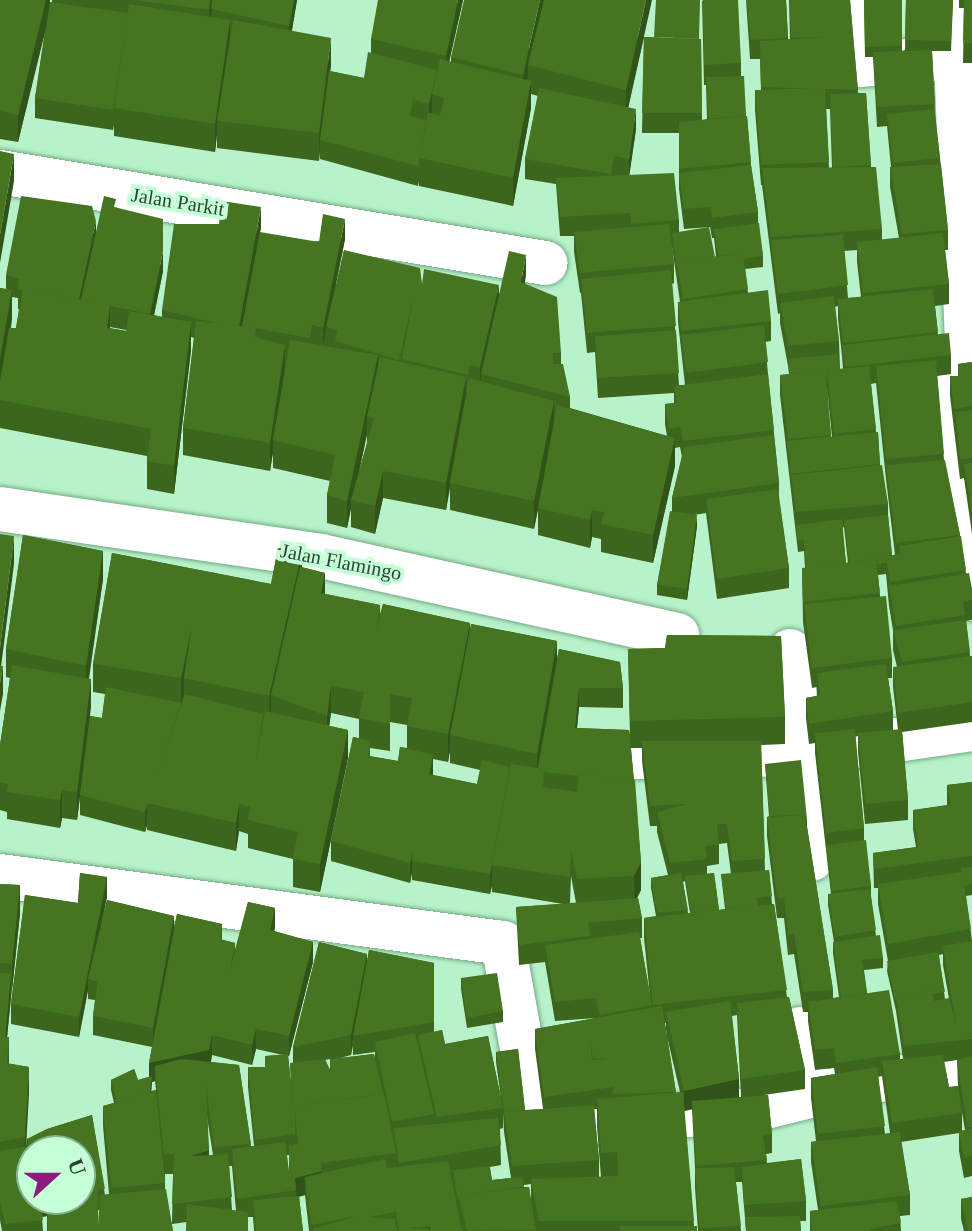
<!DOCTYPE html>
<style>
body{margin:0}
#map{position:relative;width:972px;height:1231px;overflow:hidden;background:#b8f2ca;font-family:Georgia,serif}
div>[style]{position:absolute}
.roads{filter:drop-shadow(0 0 2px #72a984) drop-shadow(0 0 2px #72a984)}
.minor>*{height:44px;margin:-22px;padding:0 22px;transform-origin:22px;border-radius:22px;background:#fff}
.wall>*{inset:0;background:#3c651d}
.shaded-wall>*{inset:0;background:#315218}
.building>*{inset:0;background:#467522}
span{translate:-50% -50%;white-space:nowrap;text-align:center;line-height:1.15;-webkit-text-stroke:8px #c5ffd7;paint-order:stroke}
.street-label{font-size:20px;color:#2c4333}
.north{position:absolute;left:16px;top:1135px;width:80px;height:80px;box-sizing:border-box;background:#c5ffd7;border:2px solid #88b495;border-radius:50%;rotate:69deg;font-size:22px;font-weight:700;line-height:32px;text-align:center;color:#2c4333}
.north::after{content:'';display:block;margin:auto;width:28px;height:36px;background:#8d1b7d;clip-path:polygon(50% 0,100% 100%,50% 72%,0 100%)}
</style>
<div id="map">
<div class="roads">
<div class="minor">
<i style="left:857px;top:0;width:65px;rotate:88.2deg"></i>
<i style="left:859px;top:65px;width:97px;rotate:-4.7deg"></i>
<i style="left:956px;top:57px;width:287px;rotate:87.8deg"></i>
<i style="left:967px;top:344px;width:73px;rotate:108.4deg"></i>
<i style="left:944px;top:413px;width:188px;rotate:81.4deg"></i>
<i style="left:956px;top:57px;width:57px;rotate:-88deg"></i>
<i style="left:0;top:172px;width:553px;rotate:9.48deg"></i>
<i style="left:0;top:509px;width:324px;rotate:8.3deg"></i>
<i style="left:321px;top:556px;width:365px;rotate:12.5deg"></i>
<i style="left:790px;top:651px;width:209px;rotate:84deg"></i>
<i style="left:638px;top:757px;width:162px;rotate:-1.1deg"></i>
<i style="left:800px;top:754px;width:174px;rotate:-8.3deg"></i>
<i style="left:0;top:876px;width:507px;rotate:7.59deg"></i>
<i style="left:503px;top:943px;width:187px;rotate:79.8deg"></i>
<i style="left:536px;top:1127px;width:219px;rotate:-4.5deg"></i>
<i style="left:754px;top:1110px;width:115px;rotate:-14deg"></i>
<i style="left:866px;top:1082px;width:107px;rotate:-7.5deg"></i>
<i style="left:800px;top:1029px;width:67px;rotate:82.2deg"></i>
</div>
</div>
<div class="wall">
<i style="clip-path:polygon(evenodd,0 0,50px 0,50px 2px,52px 2px,52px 0,297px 0,292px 31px,331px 65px,330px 71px,364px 78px,371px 53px,371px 39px,463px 0,449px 61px,451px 62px,451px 57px,644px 37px,701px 39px,702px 120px,707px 119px,706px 85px,704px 85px,702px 0,741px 63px,741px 76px,746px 116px,747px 116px,751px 165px,758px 212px,758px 223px,763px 256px,763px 267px,745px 269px,748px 293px,771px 321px,771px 341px,765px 342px,768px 374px,779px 483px,779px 500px,789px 568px,789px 588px,717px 599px,706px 513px,694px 515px,697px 526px,687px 600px,657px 595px,657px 585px,672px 511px,672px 498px,682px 457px,680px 447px,675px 448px,675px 466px,653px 563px,601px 552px,601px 539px,592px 537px,590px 548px,538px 535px,538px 509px,534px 529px,450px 510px,450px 489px,446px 510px,383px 498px,375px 534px,351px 527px,351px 508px,347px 528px,327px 523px,327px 495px,330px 481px,273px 468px,273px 452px,270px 471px,183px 455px,183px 428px,194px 338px,191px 337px,191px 350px,174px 494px,147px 489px,147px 456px,0 428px,0 288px,6px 289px,6px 275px,96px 232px,116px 207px,163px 271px,154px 315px,162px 317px,162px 310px,261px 227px,258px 246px,345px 239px,336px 284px,422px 284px,499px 294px,526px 274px,525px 283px,561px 353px,561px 364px,570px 397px,570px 408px,667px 436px,665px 424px,665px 404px,674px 403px,674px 393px,598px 398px,595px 352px,587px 353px,581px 293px,580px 293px,574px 252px,574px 236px,560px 236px,556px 184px,525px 179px,525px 159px,538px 96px,531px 94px,531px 108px,513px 206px,419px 186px,419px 181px,418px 186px,320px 159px,320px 151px,319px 161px,217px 148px,217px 134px,215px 152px,114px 136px,114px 125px,113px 130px,35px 118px,35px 98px,45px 30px,18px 142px,0 139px,0 0,644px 37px,642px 133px,679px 133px,679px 189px,684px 229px,710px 227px,712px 238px,714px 238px,716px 256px,715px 257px,679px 232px,679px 220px,629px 175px,636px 129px,628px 107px,644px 37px,0 0,671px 240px,680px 302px,678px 302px,678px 322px,685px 385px,679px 385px,672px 284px,674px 283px,674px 264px,671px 240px,0 0,12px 297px,18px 298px,18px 309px,19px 309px,16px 328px,11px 328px,12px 318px,12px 297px,0 0,110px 327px,126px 330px,126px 331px,110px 328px,110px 327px,0 0,367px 434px,367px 443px,359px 472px,367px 434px)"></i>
<i style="clip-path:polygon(evenodd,746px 0,786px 0,788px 39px,790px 39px,789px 0,850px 0,858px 93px,866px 93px,871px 167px,882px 229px,882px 240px,899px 238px,890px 187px,890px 167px,891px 167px,887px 126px,877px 127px,873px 57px,865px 57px,864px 0,902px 46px,902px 51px,905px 50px,906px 0,953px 0,951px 51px,932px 51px,935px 113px,948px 230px,948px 250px,945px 250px,949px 284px,949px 304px,935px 306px,938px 335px,951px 355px,951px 374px,937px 376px,944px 460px,960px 535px,966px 573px,972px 589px,972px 620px,966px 621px,970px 656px,972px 656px,972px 722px,902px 732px,908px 800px,908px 820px,865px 824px,858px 752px,858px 736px,855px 737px,864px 828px,864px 840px,871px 886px,871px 897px,876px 936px,883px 958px,883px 968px,864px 970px,867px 993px,900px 1054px,900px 1059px,903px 1059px,896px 1011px,887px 971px,888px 961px,878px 904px,878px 888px,874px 888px,873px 853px,916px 847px,913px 829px,913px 810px,947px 805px,947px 785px,972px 782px,972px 895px,966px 896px,972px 941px,972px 1176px,964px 1178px,959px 1151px,959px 1133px,901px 1142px,910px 1195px,910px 1215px,900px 1216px,901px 1231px,810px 1231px,810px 1211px,818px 1210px,811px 1162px,811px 1142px,816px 1141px,811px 1098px,811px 1078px,835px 1074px,834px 1068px,815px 1070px,808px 1021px,808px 1012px,803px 1012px,794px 954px,788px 955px,784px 918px,777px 918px,767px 836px,767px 817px,769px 816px,765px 764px,807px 819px,807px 826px,833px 990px,833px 998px,839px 997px,833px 953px,833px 942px,834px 942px,828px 905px,828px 894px,831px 894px,815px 753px,815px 743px,809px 744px,806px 718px,806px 698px,817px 696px,817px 687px,812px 688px,803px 622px,802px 568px,805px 568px,804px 551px,798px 552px,780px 395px,780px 375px,789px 374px,788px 366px,780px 323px,780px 313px,778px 314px,762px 185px,761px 185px,755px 110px,755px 90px,761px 90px,760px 59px,750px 59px,746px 0,826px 109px,830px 109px,832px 168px,829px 168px,826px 109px,746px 0,857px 250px,857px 262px,861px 297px,848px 298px,844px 251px,857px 250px,746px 0,838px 306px,838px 319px,842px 356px,843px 369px,840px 369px,839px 341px,835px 307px,838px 306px,746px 0,876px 383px,886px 479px,895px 555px,892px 555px,888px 515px,888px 504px,880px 466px,878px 432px,876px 432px,871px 384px,876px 383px,746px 0,827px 387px,832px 437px,831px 437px,827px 387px,746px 0,844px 527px,848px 563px,846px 563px,842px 528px,844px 527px,746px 0,886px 574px,889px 606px,893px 630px,893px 650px,897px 667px,893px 667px,893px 687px,898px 730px,893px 730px,893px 711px,888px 678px,892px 678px,892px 658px,880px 596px,878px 575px,886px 574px,746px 0,943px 954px,943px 965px,949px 999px,945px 999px,939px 955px,943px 954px,746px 0,957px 1060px,958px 1086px,949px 1087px,944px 1062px,957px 1060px,746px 0,882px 1076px,890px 1133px,885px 1134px,878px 1077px,882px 1076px,746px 0,962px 1112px,965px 1130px,962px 1131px,962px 1112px)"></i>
<i style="clip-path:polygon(959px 0,972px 0,972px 63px,963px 63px,964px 8px,959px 8px)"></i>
<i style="clip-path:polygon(972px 362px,972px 534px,964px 478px,960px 479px,950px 396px,950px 376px,958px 376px,958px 364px)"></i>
<i style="clip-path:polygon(evenodd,23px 535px,103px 551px,103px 579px,89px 679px,91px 679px,90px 716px,102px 718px,105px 694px,93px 692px,93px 664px,112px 553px,271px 584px,278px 548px,302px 552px,302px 567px,325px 573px,325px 594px,380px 605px,380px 614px,383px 604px,470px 623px,470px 634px,471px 624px,557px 641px,557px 658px,559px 649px,620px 662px,623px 688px,623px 708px,579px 707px,577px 728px,629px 730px,630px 737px,628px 649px,665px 648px,667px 635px,781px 636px,785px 717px,785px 744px,761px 745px,765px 871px,769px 870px,772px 904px,774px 904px,787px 997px,789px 997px,805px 1070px,805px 1089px,764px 1095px,768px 1095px,772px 1134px,772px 1153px,766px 1154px,767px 1163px,801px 1159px,806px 1201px,806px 1221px,800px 1221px,801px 1231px,746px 1231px,742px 1182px,736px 1182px,741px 1231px,698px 1231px,695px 1188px,695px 1168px,692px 1109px,684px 1111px,694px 1226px,697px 1226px,697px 1231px,309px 1231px,305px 1195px,299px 1197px,303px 1231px,254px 1231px,253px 1217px,248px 1217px,248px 1231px,186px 1231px,187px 1222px,172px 1224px,173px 1174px,165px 1174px,165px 1189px,173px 1231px,98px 1231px,99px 1210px,98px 1210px,98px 1231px,47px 1231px,47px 1216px,42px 1217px,43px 1231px,44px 1231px,2px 1231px,0 1220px,0 884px,20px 885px,20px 913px,7px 1037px,9px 1037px,9px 1064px,29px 1067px,26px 1146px,27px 1139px,47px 1129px,92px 1115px,105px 1195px,109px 1194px,103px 1126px,103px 1106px,114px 1103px,111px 1090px,111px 1080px,134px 1069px,138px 1080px,149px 1077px,149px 1063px,152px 1047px,93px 1035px,93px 1016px,95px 1000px,88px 999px,88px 990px,79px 1037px,11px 1024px,11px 1004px,25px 895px,78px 903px,80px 873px,107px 877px,107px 897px,100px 928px,107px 900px,174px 916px,174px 927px,177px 914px,222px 924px,222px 940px,235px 943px,235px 950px,248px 902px,275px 908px,274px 931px,313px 942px,313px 962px,289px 1056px,288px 1056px,291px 1084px,290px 1063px,293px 1063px,293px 1047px,319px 942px,367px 954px,367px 963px,369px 950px,434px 963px,434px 1032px,442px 1030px,445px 1044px,488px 1036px,501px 1098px,496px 1062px,496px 1052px,518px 1049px,525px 1110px,543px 1109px,535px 1049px,535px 1029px,596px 1018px,555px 1021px,545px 962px,519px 965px,516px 907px,563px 904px,492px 892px,492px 885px,490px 894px,412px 880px,412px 872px,410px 883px,331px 861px,331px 841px,353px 737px,359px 738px,359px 719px,331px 713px,329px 726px,348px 730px,348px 758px,320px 892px,293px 887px,293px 859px,248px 848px,248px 834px,239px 831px,236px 851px,147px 830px,147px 825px,145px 832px,80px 815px,80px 797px,77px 820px,62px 818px,60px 828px,7px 819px,7px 812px,0 810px,0 745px,10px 678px,6px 677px,6px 649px,23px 535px,390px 722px,407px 725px,407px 748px,400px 747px,398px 761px,370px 756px,370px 748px,390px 751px,390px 722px,23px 535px,631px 748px,642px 748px,642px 761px,650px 826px,657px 826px,657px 832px,668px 875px,651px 878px,651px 888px,656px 916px,644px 918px,644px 938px,650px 996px,640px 938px,642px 938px,642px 918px,638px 898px,637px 898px,641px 890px,641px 862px,631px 748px,23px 535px,450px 750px,450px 763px,480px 770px,477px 784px,432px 775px,433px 759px,448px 762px,450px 750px,23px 535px,727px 843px,731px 874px,721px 874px,725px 909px,719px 910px,714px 873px,707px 874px,707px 866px,719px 864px,719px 844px,727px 843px,23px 535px,571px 876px,576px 903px,570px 903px,571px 876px,23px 535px,685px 881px,690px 913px,688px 913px,683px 882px,685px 881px,23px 535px,737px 1015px,741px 1097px,739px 1097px,739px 1079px,732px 1016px,737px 1015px,23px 535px,665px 1023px,666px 1023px,666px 1032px,680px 1092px,676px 1093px,665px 1023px,23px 535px,353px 1046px,353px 1055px,375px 1052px,375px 1060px,374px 1054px,340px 1058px,351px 1055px,353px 1046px,23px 535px,256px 1049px,283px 1055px,265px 1056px,265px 1067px,248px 1067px,248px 1087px,254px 1146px,251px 1146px,239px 1065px,211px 1062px,212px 1055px,252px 1065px,256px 1049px,23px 535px,330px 1059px,330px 1070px,325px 1060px,330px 1059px,23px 535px,155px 1081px,156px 1090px,151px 1091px,152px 1082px,155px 1081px,23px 535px,594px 1109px,597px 1109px,597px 1127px,601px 1177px,599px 1177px,599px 1160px,594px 1109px,23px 535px,503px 1113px,504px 1132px,511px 1178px,492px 1180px,490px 1167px,501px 1165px,500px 1129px,503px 1128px,503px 1113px,23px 535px,207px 1117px,213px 1155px,209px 1155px,207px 1117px,23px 535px,32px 1151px,80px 1151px,80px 1199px,32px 1199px,32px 1151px,23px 535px,287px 1155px,289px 1155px,289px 1173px,287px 1155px,23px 535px,229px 1166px,232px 1166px,236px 1211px,232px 1210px,229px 1166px,23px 535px,531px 1184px,531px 1203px,529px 1187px,524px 1187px,524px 1185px,531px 1184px)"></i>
<i style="clip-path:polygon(461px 978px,503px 1011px,503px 1022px,467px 1028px,461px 989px)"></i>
<i style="clip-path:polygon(971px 1189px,972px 1231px,964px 1231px,961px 1219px,961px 1199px,971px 1197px)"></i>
</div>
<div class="shaded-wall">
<i style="clip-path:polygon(46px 0,50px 0,50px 12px,18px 142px,18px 115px)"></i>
<i style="clip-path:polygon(210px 0,214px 0,209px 29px,209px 10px)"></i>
<i style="clip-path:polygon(294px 0,297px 0,289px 46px,289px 26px)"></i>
<i style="clip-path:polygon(458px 0,463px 0,446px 76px,446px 56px)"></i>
<i style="clip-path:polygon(540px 0,545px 0,528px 65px,528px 74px,523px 95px,523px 75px)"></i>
<i style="clip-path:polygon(646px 0,652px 0,626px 118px,626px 90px)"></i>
<i style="clip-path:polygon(230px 20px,230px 48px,217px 121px,217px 134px,215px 152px,215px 124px)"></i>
<i style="clip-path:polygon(331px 38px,331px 65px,322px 140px,320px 140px,319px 161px,319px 133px)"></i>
<i style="clip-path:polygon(438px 70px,432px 94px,432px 114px,429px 124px,429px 104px)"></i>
<i style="clip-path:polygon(531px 81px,531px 108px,513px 206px,513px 178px)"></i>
<i style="clip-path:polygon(636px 109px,636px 129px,629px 178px,629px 159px)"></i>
<i style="clip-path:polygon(14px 154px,14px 181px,0 263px,0 235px)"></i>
<i style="clip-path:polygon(261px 207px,261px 227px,243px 326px,239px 328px)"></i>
<i style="clip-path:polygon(345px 219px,345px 239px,327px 327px,326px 327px,323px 348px,323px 328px)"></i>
<i style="clip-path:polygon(96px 221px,96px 241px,83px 302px,78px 304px)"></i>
<i style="clip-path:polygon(163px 251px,163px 271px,150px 335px,150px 315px)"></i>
<i style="clip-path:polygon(526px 255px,526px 274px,521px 302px,521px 282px)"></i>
<i style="clip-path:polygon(499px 285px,499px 305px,481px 374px,480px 387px,480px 367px)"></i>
<i style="clip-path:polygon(12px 290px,12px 318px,0 385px,0 358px)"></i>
<i style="clip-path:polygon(110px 305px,110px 333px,107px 328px)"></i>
<i style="clip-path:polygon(191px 322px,191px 350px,174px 494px,174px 466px)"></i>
<i style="clip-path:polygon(285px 345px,285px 373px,273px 440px,273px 452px,270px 471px,270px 443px)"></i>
<i style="clip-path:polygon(378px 355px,378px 383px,367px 416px,367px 434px,353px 500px,351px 500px,351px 508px,347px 528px,347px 501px)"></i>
<i style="clip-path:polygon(466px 377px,466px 405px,450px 483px,446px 510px,446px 483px)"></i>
<i style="clip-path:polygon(554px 401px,554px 429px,534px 529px,534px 501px)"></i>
<i style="clip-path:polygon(675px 438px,675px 466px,653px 563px,653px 535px)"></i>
<i style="clip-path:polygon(383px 471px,383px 498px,375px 534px,375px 506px)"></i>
<i style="clip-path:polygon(592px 510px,592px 537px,590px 548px,590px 520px)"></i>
<i style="clip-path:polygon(697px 515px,697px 526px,687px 600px,687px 589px)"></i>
<i style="clip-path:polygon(14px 536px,14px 564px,0 675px,0 648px)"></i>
<i style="clip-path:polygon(103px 551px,103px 579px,86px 694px,86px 666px)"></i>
<i style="clip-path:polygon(302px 552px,302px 579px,271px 695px,271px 715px,269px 724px,269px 696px)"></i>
<i style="clip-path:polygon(325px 573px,325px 601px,321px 593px)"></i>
<i style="clip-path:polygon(470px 623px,470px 651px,450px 735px,450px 750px,448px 762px,448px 734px)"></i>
<i style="clip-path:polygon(192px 626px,184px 678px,184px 695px,181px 706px,181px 678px)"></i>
<i style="clip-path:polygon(557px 641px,557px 669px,537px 782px,537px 754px)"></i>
<i style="clip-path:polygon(3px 666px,3px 694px,0 711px,0 683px)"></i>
<i style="clip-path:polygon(91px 679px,91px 707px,77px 820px,77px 792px)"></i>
<i style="clip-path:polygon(331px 686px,331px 713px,327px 743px,327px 716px)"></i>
<i style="clip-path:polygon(579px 688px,579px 707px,575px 748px,575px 728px)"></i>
<i style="clip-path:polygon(348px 730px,348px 758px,320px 892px,320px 864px)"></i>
<i style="clip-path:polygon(433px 755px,433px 775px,429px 774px)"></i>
<i style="clip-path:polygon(62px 790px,62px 818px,60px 828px,60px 800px)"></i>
<i style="clip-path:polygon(239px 804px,239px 831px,236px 851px,236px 823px)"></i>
<i style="clip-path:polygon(147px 805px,147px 825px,145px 832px,145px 812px)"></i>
<i style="clip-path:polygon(413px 850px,412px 872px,410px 883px,410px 863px)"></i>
<i style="clip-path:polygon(641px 862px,641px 890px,634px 904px,634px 876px)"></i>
<i style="clip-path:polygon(492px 865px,492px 885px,490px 894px,490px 874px)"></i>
<i style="clip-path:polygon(107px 877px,107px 897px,90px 980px,88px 979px,88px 990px,79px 1037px,79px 1017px)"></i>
<i style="clip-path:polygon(20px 885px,20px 913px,12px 991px,12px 964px)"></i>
<i style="clip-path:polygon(275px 908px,275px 928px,270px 950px,270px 930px)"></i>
<i style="clip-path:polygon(174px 916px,174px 935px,153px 1048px,153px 1028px)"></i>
<i style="clip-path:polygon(313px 942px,313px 962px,289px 1056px,289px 1036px)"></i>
<i style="clip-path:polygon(367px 954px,367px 974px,353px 1036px,351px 1055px,351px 1035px)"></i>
<i style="clip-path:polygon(11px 974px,11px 993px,5px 1061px,5px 1041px)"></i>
<i style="clip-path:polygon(256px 1029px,256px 1049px,252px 1065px,252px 1045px)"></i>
<i style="clip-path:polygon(212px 1035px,212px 1055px,209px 1070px,155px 1066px,155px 1081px,152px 1082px,150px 1106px,149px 1063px)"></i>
<i style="clip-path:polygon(29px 1067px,29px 1094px,25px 1165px,25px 1137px)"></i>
<i style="clip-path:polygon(739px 1079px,739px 1099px,684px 1111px,684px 1091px)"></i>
<i style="clip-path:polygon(209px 1150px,209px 1170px,191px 1156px)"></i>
<i style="clip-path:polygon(322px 1171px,322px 1191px,305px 1177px,305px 1195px,296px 1197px,295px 1178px)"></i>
<i style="clip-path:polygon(40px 1199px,47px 1199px,47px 1216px,40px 1217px)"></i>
</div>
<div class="building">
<i style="clip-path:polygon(0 0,46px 0,18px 115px,0 111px)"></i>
<i style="clip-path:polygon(134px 0,210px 0,209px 10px)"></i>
<i style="clip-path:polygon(212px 0,294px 0,289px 26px,211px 9px)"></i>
<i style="clip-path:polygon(378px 0,458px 0,446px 56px,371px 39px)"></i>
<i style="clip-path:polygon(464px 0,540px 0,523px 75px,451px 57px)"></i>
<i style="clip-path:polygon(544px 0,646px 0,626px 90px,528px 65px)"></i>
<i style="clip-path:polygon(656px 0,700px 0,699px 39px,654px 37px)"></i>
<i style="clip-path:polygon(703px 0,738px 0,741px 63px,704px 65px)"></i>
<i style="clip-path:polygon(747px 0,786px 0,788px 38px,750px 40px)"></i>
<i style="clip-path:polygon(790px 0,850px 0,858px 90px,761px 87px,760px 41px,829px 37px,791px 38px)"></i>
<i style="clip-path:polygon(864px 0,902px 0,902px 46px,865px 47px)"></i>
<i style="clip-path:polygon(906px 0,953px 0,951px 41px,905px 40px)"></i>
<i style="clip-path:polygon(964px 0,972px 0,972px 43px,963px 43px)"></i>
<i style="clip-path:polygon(50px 2px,128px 13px,113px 110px,35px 98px)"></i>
<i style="clip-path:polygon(129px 4px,230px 20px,215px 124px,114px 108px)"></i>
<i style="clip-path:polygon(233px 20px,331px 38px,319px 133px,217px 121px)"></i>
<i style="clip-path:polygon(644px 37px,701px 39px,702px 113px,642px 113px)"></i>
<i style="clip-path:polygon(932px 50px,935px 104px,877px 107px,873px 52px)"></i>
<i style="clip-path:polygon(368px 52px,437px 70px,429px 104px,413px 100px,410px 116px,426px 120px,418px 166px,320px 140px,329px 71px,364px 78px)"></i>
<i style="clip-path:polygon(440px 59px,531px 81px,513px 178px,419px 158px,428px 113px,440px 115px,444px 98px,432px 94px)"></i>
<i style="clip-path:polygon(744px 76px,746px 116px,708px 119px,706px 77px)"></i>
<i style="clip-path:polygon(539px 88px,636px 109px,629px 159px,614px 156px,611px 174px,525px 159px)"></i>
<i style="clip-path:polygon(825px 88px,829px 162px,761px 165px,755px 90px)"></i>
<i style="clip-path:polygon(866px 93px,871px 165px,833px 167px,830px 94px)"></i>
<i style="clip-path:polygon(934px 109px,940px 158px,893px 163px,887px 114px)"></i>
<i style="clip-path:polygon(747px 116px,751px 162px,679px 169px,679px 122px)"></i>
<i style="clip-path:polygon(0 151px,14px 154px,0 235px)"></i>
<i style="clip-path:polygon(941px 164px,948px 230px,902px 234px,890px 167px)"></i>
<i style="clip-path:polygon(751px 165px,758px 212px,712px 218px,710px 207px,684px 209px,679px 173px)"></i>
<i style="clip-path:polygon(876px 167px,882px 229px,771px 237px,762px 168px)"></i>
<i style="clip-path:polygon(674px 173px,679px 220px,631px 224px,630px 213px,560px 217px,556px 178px)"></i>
<i style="clip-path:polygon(21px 196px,92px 206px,96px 221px,79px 299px,18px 289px,19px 279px,6px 275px)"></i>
<i style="clip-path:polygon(104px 196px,116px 199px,114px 207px,163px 219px,163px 251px,150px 314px,81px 300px)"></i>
<i style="clip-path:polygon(222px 201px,261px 207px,239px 326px,224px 325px,162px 310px,174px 224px,219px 224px)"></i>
<i style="clip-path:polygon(323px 214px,345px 219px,323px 328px,312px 325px,310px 338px,242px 326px,260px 232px,319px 242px)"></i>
<i style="clip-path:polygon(759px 223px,763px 256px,744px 259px,743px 253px,718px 256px,714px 229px)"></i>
<i style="clip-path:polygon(669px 224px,674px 264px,580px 273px,574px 232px)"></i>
<i style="clip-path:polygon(709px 227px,715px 257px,677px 262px,677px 268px,672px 233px)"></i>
<i style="clip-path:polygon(943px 233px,949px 284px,863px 293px,857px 242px)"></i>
<i style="clip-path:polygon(843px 235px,848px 285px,778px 294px,771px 240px)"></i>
<i style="clip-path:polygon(344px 250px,420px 268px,422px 284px,424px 269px,499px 285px,480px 367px,469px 365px,468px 375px,402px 359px,413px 298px,399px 360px,335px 341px,337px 330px,326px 327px)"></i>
<i style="clip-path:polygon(509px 251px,526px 255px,521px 282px,557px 297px,561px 353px,553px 353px,553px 364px,563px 364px,570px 397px,481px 374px)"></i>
<i style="clip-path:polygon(743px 253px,748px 289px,683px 299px,677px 262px)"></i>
<i style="clip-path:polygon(671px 270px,676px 326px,587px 333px,581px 279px)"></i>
<i style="clip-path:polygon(0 288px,12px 290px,0 358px)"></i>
<i style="clip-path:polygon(23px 289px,110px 305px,107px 328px,126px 331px,129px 311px,191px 322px,174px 466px,147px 461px,151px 429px,0 400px,0 381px,9px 328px,16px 328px)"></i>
<i style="clip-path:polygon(933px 289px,938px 332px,843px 343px,838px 299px)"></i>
<i style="clip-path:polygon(768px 290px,771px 321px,681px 331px,678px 302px)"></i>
<i style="clip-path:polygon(834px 296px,839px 341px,788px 346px,780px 303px)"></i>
<i style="clip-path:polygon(196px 321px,256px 328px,255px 337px,285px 345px,270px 443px,183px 428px)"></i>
<i style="clip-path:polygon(764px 325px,768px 362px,686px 373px,681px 335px)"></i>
<i style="clip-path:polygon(676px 330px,679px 373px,598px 378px,595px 336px)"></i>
<i style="clip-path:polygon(949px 333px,951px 355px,845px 367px,842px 345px)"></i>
<i style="clip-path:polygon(290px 340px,378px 355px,347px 501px,327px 495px,335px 455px,273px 440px)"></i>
<i style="clip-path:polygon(838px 354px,840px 369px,827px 370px,827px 377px,825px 377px,825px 371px,790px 374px,788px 359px)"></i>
<i style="clip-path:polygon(380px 357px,466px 377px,446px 483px,383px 471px,375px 506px,351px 500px,374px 418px,367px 416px)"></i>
<i style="clip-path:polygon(936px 360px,944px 454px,886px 459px,876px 366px)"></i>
<i style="clip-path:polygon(972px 362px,972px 406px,954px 409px,950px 376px,959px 376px,958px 364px)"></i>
<i style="clip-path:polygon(869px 366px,876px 429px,834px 434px,827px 370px)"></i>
<i style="clip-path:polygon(825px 371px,831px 435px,788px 439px,780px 375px)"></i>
<i style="clip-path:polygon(768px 374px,774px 430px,683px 441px,680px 427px,669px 429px,665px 404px,676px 403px,674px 386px)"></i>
<i style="clip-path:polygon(469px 378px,554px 401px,534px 501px,450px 483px)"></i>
<i style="clip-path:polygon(557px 405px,675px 438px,653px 535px,601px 524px,604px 512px,592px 510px,590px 520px,538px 508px)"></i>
<i style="clip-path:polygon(972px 410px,972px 458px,960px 459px,955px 412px)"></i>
<i style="clip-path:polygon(878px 432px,880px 464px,791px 474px,787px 441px)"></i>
<i style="clip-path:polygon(774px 435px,779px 483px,672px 498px,684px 447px)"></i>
<i style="clip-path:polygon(945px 460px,960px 535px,896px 543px,886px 465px)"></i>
<i style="clip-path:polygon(972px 463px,972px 514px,964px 464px)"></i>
<i style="clip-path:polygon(882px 465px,888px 504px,796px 512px,791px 475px)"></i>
<i style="clip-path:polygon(778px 489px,789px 568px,717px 579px,706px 499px)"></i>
<i style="clip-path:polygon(670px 511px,697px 515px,687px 589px,657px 585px)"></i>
<i style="clip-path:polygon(888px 515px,892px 555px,886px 556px,886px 563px,877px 564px,876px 559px,849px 562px,844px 520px)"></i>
<i style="clip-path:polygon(842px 519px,846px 563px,806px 568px,804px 540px,798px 541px,796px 525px)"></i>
<i style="clip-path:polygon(0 534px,14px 536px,0 648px)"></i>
<i style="clip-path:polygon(23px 535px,103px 551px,86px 666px,6px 649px)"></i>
<i style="clip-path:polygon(961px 536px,966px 570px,890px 582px,886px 556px,900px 554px,899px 546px)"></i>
<i style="clip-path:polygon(278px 548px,302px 552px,269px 696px,184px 678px,192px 626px,181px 678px,93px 664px,112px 553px,271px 584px)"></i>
<i style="clip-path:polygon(876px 559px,880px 593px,803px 602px,802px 568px)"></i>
<i style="clip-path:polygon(300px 567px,325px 573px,321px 593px,380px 605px,377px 630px,383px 604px,470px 623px,448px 734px,407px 726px,412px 698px,390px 694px,390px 724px,359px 718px,364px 692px,331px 686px,327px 716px,271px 695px)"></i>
<i style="clip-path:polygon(969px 573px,972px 589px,972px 600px,963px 602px,965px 615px,896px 626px,889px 586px)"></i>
<i style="clip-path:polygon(886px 596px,892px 658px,812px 668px,804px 604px)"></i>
<i style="clip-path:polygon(966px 620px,970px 652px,902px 662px,893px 630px)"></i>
<i style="clip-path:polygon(471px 624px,557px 641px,537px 754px,450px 735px)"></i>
<i style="clip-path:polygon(667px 635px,781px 636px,785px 717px,630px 721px,628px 649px,665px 648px)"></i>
<i style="clip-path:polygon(559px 649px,620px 662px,623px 688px,579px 688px,575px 728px,629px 730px,634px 780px,579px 774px,578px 776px,544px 772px,544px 769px,538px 768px)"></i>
<i style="clip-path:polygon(972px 656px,972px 702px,898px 713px,893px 667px)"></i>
<i style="clip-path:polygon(886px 664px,893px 711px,809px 724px,806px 698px,820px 695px,817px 673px)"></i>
<i style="clip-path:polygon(12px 665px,91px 679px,77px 792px,62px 790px,60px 800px,7px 792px,8px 784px,0 783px,0 745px)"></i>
<i style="clip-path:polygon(0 666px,3px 666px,0 683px)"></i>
<i style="clip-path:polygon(106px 687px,181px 703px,145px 812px,80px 795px,90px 716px,102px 718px)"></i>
<i style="clip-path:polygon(185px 694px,263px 714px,255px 765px,265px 711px,348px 730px,320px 864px,293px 859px,298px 832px,248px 820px,250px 807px,239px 804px,236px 823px,147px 803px)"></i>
<i style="clip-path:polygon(855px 729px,864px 828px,826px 833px,815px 733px)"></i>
<i style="clip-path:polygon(902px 729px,908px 800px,865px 804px,858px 733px)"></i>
<i style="clip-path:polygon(353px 737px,370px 741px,368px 756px,398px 761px,400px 747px,433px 755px,429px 774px,477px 784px,482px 760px,510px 767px,490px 874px,412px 861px,413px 850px,410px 863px,331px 841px)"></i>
<i style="clip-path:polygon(642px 741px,761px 741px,765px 859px,732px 861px,727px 824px,717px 824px,719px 845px,705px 846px,707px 859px,670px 863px,657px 812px,687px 804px,650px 806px)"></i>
<i style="clip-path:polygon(801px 760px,807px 819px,805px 819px,805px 815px,770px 816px,765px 764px)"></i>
<i style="clip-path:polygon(511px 764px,544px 769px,543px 787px,577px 792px,579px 774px,635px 780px,641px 862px,634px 876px,577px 879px,571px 849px,570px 877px,492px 865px)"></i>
<i style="clip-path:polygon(972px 782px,972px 856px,874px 869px,873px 853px,918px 847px,913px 810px,951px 805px,947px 785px)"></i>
<i style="clip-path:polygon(805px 815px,833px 990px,803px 992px,794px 934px,788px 935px,784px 898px,777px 898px,767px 817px)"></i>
<i style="clip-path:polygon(866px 840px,871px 886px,832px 891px,826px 845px)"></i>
<i style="clip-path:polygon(972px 867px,972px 884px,964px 886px,961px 868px)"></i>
<i style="clip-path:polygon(769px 870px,772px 896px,757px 898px,758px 906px,726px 909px,721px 874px)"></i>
<i style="clip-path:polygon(962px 872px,971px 929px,888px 944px,878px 884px)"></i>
<i style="clip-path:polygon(80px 873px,107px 877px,79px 1017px,11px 1004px,25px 895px,78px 903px)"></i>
<i style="clip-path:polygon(681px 873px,688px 910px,657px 913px,651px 878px)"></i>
<i style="clip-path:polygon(714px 873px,719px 910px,691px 913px,685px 876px)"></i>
<i style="clip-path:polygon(0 884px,20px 885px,12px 964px,0 963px)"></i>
<i style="clip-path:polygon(870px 889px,876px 930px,835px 937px,828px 894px)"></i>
<i style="clip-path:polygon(638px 898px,642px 918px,588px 923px,590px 936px,519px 945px,516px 907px)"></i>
<i style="clip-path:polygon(107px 900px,174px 916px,153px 1028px,93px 1016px,98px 981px,88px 979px)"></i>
<i style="clip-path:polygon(248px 902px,275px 908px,270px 930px,313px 942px,289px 1036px,256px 1029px,252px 1045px,212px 1035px,209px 1050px,149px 1063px,177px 914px,222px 924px,220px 939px,235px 943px,229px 974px)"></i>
<i style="clip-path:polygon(774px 904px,787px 990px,653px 1005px,644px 918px)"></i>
<i style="clip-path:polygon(639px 932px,652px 1005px,599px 1015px,596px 998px,555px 1002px,545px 945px)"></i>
<i style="clip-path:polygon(880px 935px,883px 958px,862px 960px,867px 993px,841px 997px,833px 942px)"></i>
<i style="clip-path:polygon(972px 941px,972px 1039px,904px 1046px,896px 996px,932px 991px,934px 1001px,949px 998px,956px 1025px,943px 946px)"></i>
<i style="clip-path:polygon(319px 942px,367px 954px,351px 1035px,293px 1047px)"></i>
<i style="clip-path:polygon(369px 950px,434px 963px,434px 1022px,353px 1036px)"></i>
<i style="clip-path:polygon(938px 952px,945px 992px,933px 994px,932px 991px,896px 996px,895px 1001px,887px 961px)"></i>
<i style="clip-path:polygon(0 973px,11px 974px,5px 1037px,0 1037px)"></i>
<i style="clip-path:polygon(497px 973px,503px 1011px,467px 1018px,461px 978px)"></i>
<i style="clip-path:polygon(889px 990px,900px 1054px,836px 1063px,834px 1048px,815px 1050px,808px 1002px)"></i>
<i style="clip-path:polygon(789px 997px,805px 1070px,741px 1079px,737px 1003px)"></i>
<i style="clip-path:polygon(730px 1001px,739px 1079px,684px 1091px,666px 1012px)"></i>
<i style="clip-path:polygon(evenodd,662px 1006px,676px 1092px,614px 1094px,613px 1087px,544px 1097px,535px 1029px,662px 1006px,590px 1039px,593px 1058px,610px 1059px,592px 1060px,590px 1039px)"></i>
<i style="clip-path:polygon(442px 1030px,445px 1044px,488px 1036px,503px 1108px,437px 1117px,418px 1035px)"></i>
<i style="clip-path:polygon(415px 1033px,434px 1114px,392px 1122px,375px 1042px)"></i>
<i style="clip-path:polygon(0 1037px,9px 1037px,7px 1063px,29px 1067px,25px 1137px,0 1142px)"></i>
<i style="clip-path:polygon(518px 1049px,525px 1110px,504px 1112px,496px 1052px)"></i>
<i style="clip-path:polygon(288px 1054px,293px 1106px,384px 1094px,396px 1153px,321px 1163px,322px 1171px,295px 1178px,296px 1190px,237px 1199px,232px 1149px,285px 1142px,289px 1173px,289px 1146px,298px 1144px,295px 1112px,295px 1134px,255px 1140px,248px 1067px,265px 1067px,265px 1056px)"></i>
<i style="clip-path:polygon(374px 1054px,383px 1094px,293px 1106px,290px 1063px,325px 1059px,331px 1072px,330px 1059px)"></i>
<i style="clip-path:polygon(943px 1055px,949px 1087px,958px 1086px,962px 1113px,892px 1123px,882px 1061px)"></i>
<i style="clip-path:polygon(972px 1056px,972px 1127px,967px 1127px,957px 1060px)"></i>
<i style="clip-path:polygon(182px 1059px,239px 1065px,251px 1144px,214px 1147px,206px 1085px,209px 1150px,191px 1156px,228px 1154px,232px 1197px,172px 1204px,174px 1154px,164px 1155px,155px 1066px)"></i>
<i style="clip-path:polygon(877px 1067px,885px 1126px,818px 1134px,811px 1078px)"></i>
<i style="clip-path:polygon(134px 1069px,138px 1080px,152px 1076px,150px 1092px,117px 1102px,111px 1080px)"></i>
<i style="clip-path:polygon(156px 1090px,165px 1183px,111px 1188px,103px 1106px)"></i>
<i style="clip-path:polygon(683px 1092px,694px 1221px,539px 1221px,531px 1179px,618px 1176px,617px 1152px,601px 1153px,597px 1099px)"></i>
<i style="clip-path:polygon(768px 1095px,772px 1134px,763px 1135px,767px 1160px,696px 1166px,692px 1101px)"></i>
<i style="clip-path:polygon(594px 1105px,599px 1160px,512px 1166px,504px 1112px)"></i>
<i style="clip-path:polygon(92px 1115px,105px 1189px,98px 1190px,98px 1231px,48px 1231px,47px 1199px,80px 1199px,80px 1151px,56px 1151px,50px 1143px,52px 1151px,32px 1151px,32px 1199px,40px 1199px,43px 1220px,5px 1224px,0 1200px,0 1151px,30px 1146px,27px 1139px,47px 1129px)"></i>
<i style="clip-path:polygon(498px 1118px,501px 1145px,399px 1163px,394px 1128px)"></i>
<i style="clip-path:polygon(972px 1129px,972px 1156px,964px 1158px,959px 1131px)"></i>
<i style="clip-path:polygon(900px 1132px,910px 1195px,821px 1206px,811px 1142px)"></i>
<i style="clip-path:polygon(385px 1159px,387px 1168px,448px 1161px,462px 1231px,431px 1231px,430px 1226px,409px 1228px,428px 1229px,429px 1231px,399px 1231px,396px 1212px,368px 1217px,395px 1219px,397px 1231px,313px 1231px,313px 1229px,357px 1216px,311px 1225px,305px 1177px)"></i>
<i style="clip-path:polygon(801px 1159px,806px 1201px,744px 1205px,742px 1167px)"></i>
<i style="clip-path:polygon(489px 1166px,492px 1180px,522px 1177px,524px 1187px,458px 1195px,458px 1201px,453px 1170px)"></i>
<i style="clip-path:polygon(734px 1167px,741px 1226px,699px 1228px,695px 1168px)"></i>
<i style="clip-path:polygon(529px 1187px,536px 1230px,467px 1231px,458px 1195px)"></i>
<i style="clip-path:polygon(166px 1189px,173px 1231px,98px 1231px,100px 1195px)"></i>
<i style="clip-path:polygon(299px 1196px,303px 1231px,256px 1231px,253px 1200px)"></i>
<i style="clip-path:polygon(972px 1197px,972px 1231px,968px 1231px,961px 1199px)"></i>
<i style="clip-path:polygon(897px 1201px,901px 1223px,870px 1229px,870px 1231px,812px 1231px,810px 1211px)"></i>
<i style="clip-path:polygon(187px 1204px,248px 1212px,248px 1231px,186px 1231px)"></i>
<i style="clip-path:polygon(800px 1216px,801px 1231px,746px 1231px,745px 1217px)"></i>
<i style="clip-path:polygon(620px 1226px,697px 1226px,697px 1231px,620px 1231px)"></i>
</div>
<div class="street-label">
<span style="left:178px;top:202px;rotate:9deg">Jalan Parkit</span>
<span style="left:341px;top:562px;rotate:11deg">Jalan Flamingo</span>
</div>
<div class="north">U</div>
</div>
